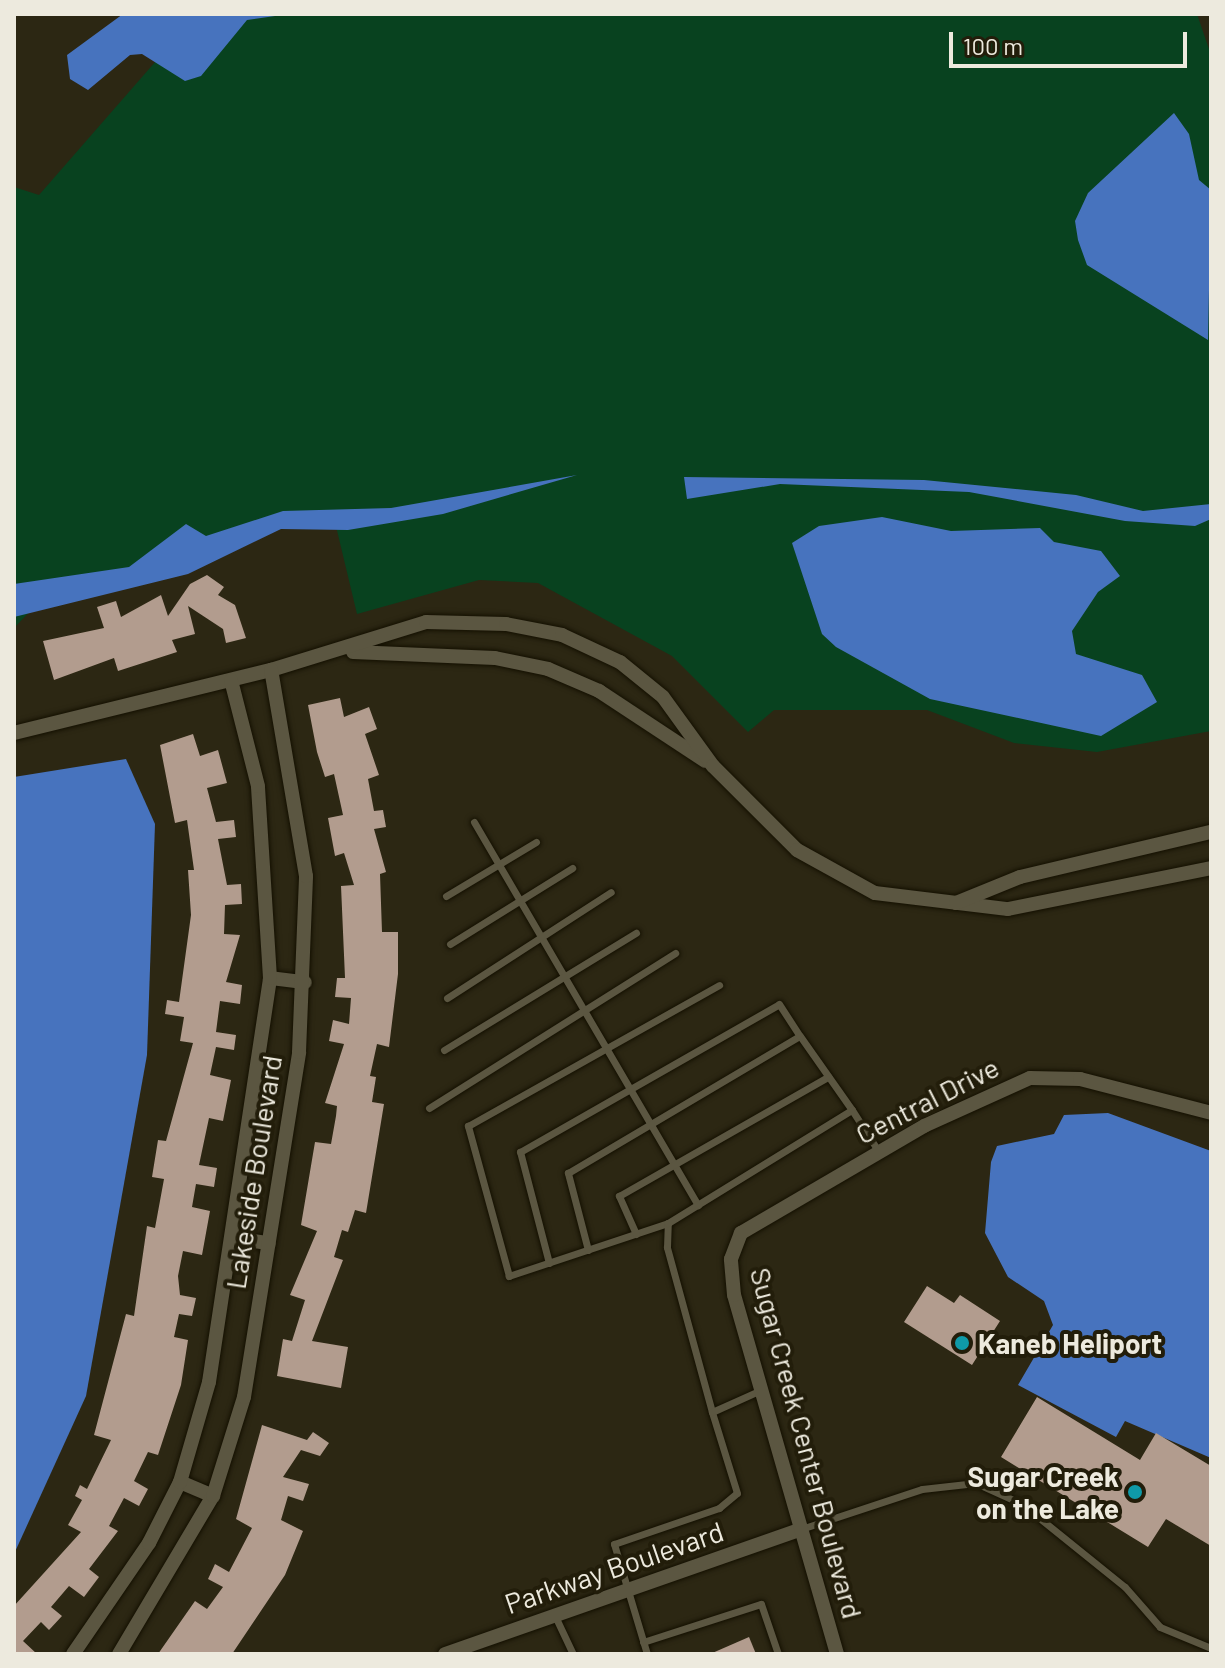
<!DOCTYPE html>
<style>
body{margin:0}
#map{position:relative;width:1225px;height:1668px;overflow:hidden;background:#2c2713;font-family:Barlow,sans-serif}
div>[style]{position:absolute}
.green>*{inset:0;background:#08421f}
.water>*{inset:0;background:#4773be}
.building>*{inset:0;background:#b29c8e}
.roads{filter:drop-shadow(0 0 2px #141001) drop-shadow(0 0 2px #141001)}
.lane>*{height:7px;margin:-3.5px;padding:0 3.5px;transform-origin:3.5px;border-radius:3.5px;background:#5b5641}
.street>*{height:14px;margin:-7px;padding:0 7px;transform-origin:7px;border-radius:7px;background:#5b5641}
.dots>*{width:22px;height:22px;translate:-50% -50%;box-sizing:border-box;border:4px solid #221d0a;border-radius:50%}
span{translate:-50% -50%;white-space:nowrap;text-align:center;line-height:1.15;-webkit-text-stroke:8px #221d0a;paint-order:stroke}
.street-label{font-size:28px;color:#edeade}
.poi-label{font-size:28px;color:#edeade;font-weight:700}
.left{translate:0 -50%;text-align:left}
.right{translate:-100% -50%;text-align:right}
.frame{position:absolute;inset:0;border:16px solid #edeade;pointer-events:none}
.scale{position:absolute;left:949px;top:32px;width:238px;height:36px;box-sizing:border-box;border:4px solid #edeade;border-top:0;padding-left:10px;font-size:24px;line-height:28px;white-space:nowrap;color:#edeade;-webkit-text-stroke:6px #221d0a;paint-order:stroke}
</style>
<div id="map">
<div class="green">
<i style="clip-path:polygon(197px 14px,1197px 14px,1211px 55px,1211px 731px,1097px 752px,1014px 743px,927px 710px,774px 710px,748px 732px,672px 656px,538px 583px,479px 580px,357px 614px,334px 518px,271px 523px,40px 601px,14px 628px,14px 187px,39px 195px)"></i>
</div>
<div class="water">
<i style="clip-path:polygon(123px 14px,289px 14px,247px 20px,201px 76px,185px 81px,142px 54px,130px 55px,88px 90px,70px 79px,67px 55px)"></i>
<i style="clip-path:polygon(1174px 113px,1189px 134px,1199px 180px,1211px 190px,1208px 340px,1087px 265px,1078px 240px,1075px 221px,1088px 193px)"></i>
<i style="clip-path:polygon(577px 475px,443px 514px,348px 530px,281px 529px,188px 574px,14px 617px,14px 584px,129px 567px,186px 524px,206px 536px,283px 511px,391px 508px)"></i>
<i style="clip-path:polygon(684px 477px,924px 480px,1076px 495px,1143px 511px,1211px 504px,1211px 519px,1195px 526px,1125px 521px,969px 492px,780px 484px,687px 499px)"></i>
<i style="clip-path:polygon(882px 517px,951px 531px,1040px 528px,1054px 542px,1101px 551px,1120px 576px,1098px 592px,1072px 631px,1076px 654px,1142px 675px,1157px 702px,1101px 736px,930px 699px,836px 647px,822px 634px,792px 543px,819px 526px)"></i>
<i style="clip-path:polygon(126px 759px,155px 824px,147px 1055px,86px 1396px,14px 1554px,14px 777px)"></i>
<i style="clip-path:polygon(1108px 1113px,1211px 1151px,1211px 1458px,1125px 1421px,1116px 1437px,1018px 1385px,1053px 1325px,1044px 1301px,1008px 1277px,985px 1233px,991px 1162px,997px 1146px,1054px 1134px,1064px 1115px)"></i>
</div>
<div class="building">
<i style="clip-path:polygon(207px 575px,224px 587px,218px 595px,235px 605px,246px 638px,226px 643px,223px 629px,188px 606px,195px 634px,172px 640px,177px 652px,118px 671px,114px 658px,54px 680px,43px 641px,104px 628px,97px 607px,116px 601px,121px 617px,161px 595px,168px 616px,190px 584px)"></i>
<i style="clip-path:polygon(340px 698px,344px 717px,369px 707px,377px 729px,365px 734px,379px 775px,368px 779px,374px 811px,383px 810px,386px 827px,374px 829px,386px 872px,380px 874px,382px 932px,398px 932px,398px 974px,389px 1047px,377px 1044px,370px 1076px,376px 1077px,372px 1102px,384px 1104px,366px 1213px,355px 1210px,348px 1232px,342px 1230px,334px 1257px,343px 1260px,312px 1341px,348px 1347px,341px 1388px,277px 1376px,283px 1339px,292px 1341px,305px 1300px,290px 1295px,317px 1231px,301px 1225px,315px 1142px,331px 1144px,336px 1116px,337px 1106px,325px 1103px,344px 1044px,329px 1041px,333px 1020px,349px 1024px,351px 998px,335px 997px,337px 978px,345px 978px,341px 886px,354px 885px,344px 853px,335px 856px,328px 818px,343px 815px,334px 774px,325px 777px,317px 752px,308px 705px)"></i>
<i style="clip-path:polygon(193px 734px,200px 756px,218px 750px,227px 783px,207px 788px,216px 822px,234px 820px,236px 837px,218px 839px,227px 885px,241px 884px,242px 904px,225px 905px,224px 934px,240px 935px,226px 982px,242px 985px,240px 1004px,220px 1001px,216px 1032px,236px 1035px,234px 1050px,216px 1047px,210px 1075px,231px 1080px,223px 1121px,209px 1118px,199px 1165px,217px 1168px,214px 1187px,196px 1184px,192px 1207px,210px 1211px,202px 1255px,183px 1251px,178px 1276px,180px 1295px,196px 1298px,192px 1316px,179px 1314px,174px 1337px,188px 1340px,181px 1385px,158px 1455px,148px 1452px,134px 1481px,148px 1489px,139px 1506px,124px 1498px,109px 1526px,118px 1531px,89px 1569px,99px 1577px,84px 1597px,69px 1586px,51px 1607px,62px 1616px,49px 1630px,41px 1622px,23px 1641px,37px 1654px,14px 1654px,14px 1606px,81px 1532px,68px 1525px,82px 1500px,75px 1496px,80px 1485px,87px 1489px,111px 1440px,94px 1435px,126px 1314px,134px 1316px,147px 1226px,155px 1228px,164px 1179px,152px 1177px,158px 1140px,166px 1141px,193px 1043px,180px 1041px,184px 1017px,165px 1014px,167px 1000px,179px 1002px,191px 915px,188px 870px,194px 870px,187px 820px,175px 823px,160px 745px)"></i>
<i style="clip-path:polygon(927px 1286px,954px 1303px,960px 1295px,1000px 1321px,972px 1365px,904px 1322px)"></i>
<i style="clip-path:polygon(1037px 1397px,1140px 1460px,1156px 1433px,1211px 1466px,1211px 1546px,1166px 1519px,1148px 1547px,1001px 1457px)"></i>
<i style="clip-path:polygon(262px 1425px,307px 1440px,313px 1432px,329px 1443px,320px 1456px,301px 1450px,283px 1477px,309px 1484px,303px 1501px,288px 1496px,281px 1520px,303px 1531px,285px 1575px,232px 1654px,158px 1654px,195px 1601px,207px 1609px,223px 1587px,208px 1579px,215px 1564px,229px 1572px,252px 1528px,236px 1519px)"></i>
<i style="clip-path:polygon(749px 1637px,756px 1654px,710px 1654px)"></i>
</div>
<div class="roads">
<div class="lane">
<i style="left:474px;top:822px;width:444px;rotate:59.7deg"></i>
<i style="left:446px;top:896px;width:105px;rotate:-31deg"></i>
<i style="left:450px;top:944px;width:144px;rotate:-31.9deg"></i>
<i style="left:447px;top:998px;width:195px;rotate:-32.9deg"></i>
<i style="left:444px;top:1050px;width:225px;rotate:-31.4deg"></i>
<i style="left:429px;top:1108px;width:291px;rotate:-32.2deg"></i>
<i style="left:668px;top:1223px;width:168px;rotate:161.6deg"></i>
<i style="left:509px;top:1276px;width:156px;rotate:-105.3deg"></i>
<i style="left:468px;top:1126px;width:288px;rotate:-29.3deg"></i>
<i style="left:636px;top:1234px;width:42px;rotate:-114.1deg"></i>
<i style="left:619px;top:1196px;width:241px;rotate:-29.7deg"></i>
<i style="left:588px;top:1250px;width:80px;rotate:-104.6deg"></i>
<i style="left:568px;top:1173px;width:269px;rotate:-30.6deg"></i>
<i style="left:800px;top:1036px;width:90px;rotate:54.9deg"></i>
<i style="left:549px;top:1263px;width:115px;rotate:-104.6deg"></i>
<i style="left:520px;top:1152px;width:298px;rotate:-29.7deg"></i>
<i style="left:779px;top:1004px;width:38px;rotate:57deg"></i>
<i style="left:712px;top:1412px;width:171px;rotate:-105.3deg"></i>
<i style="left:667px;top:1247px;width:24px;rotate:-88deg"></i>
<i style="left:668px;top:1223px;width:216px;rotate:-31.6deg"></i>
<i style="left:852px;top:1110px;width:50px;rotate:57.3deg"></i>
<i style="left:801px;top:1529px;width:127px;rotate:-18.3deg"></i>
<i style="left:922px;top:1489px;width:54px;rotate:-6.3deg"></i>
<i style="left:976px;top:1483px;width:51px;rotate:24.5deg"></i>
<i style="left:1022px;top:1504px;width:132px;rotate:38.9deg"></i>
<i style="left:1125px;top:1587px;width:53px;rotate:48.8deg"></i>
<i style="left:1160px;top:1627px;width:55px;rotate:22.4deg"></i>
<i style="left:555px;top:1616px;width:42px;rotate:64.7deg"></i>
<i style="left:643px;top:1642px;width:124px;rotate:-17.9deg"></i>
<i style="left:761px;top:1604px;width:53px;rotate:71.2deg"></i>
<i style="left:647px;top:1654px;width:115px;rotate:-106.7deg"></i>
<i style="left:614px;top:1544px;width:111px;rotate:-18.9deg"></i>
<i style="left:719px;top:1508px;width:23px;rotate:-40deg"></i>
<i style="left:737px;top:1493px;width:85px;rotate:-107.2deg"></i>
<i style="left:712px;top:1412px;width:54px;rotate:-24.2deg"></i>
</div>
<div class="street">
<i style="left:353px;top:652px;width:142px;rotate:2.4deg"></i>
<i style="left:495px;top:658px;width:54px;rotate:11.7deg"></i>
<i style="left:548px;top:669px;width:56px;rotate:23.3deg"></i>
<i style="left:599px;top:691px;width:127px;rotate:33.4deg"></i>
<i style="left:14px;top:733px;width:265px;rotate:-13.8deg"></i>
<i style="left:271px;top:670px;width:162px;rotate:-17.2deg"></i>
<i style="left:426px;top:622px;width:80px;rotate:1.4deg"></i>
<i style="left:506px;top:624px;width:57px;rotate:11.1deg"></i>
<i style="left:562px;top:635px;width:64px;rotate:25deg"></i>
<i style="left:620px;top:662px;width:55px;rotate:39.1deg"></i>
<i style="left:663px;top:697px;width:85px;rotate:54.1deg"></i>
<i style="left:713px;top:766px;width:119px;rotate:45deg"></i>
<i style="left:797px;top:850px;width:89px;rotate:28.9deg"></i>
<i style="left:875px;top:893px;width:134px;rotate:6.9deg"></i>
<i style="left:1008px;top:909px;width:207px;rotate:-11.4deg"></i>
<i style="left:956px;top:903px;width:69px;rotate:-22.1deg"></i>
<i style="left:1020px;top:877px;width:196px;rotate:-13.3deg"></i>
<i style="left:270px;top:978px;width:35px;rotate:7deg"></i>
<i style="left:232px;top:1238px;width:37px;rotate:8deg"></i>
<i style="left:180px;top:1482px;width:36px;rotate:23deg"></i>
<i style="left:73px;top:1654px;width:135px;rotate:-55.6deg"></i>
<i style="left:149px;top:1543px;width:68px;rotate:-63.1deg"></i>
<i style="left:180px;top:1482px;width:104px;rotate:-73.8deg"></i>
<i style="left:209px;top:1382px;width:409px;rotate:-81.4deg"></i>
<i style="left:270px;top:978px;width:192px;rotate:-93.6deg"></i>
<i style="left:258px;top:786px;width:109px;rotate:-104.3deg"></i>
<i style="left:119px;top:1654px;width:184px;rotate:-59.3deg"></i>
<i style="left:213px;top:1496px;width:104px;rotate:-72.6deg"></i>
<i style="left:244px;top:1397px;width:349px;rotate:-80.9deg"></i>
<i style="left:299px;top:1052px;width:176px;rotate:-87.7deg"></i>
<i style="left:306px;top:876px;width:209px;rotate:-99.6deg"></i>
<i style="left:445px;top:1654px;width:377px;rotate:-19.3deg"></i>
<i style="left:837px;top:1654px;width:373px;rotate:-106deg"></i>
<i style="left:734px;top:1295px;width:36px;rotate:-95deg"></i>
<i style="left:731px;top:1259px;width:28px;rotate:-69deg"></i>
<i style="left:741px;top:1233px;width:212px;rotate:-30.3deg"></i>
<i style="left:924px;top:1126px;width:116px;rotate:-24.4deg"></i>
<i style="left:1030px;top:1078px;width:50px;rotate:1.1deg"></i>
<i style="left:1080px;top:1079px;width:135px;rotate:14.5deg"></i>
</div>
</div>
<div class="dots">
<i style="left:962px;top:1343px;background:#0f9aa8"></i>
<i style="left:1135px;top:1492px;background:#0f9aa8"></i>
</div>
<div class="street-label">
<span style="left:927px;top:1100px;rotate:-27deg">Central Drive</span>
<span style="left:253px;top:1172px;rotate:-81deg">Lakeside Boulevard</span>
<span style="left:807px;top:1443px;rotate:75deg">Sugar Creek Center Boulevard</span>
<span style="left:614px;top:1567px;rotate:-19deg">Parkway Boulevard</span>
</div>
<div class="poi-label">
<span class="left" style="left:978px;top:1343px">Kaneb Heliport</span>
<span class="right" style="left:1119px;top:1492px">Sugar Creek<br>on the Lake</span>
</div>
<div class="frame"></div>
<div class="scale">100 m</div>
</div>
